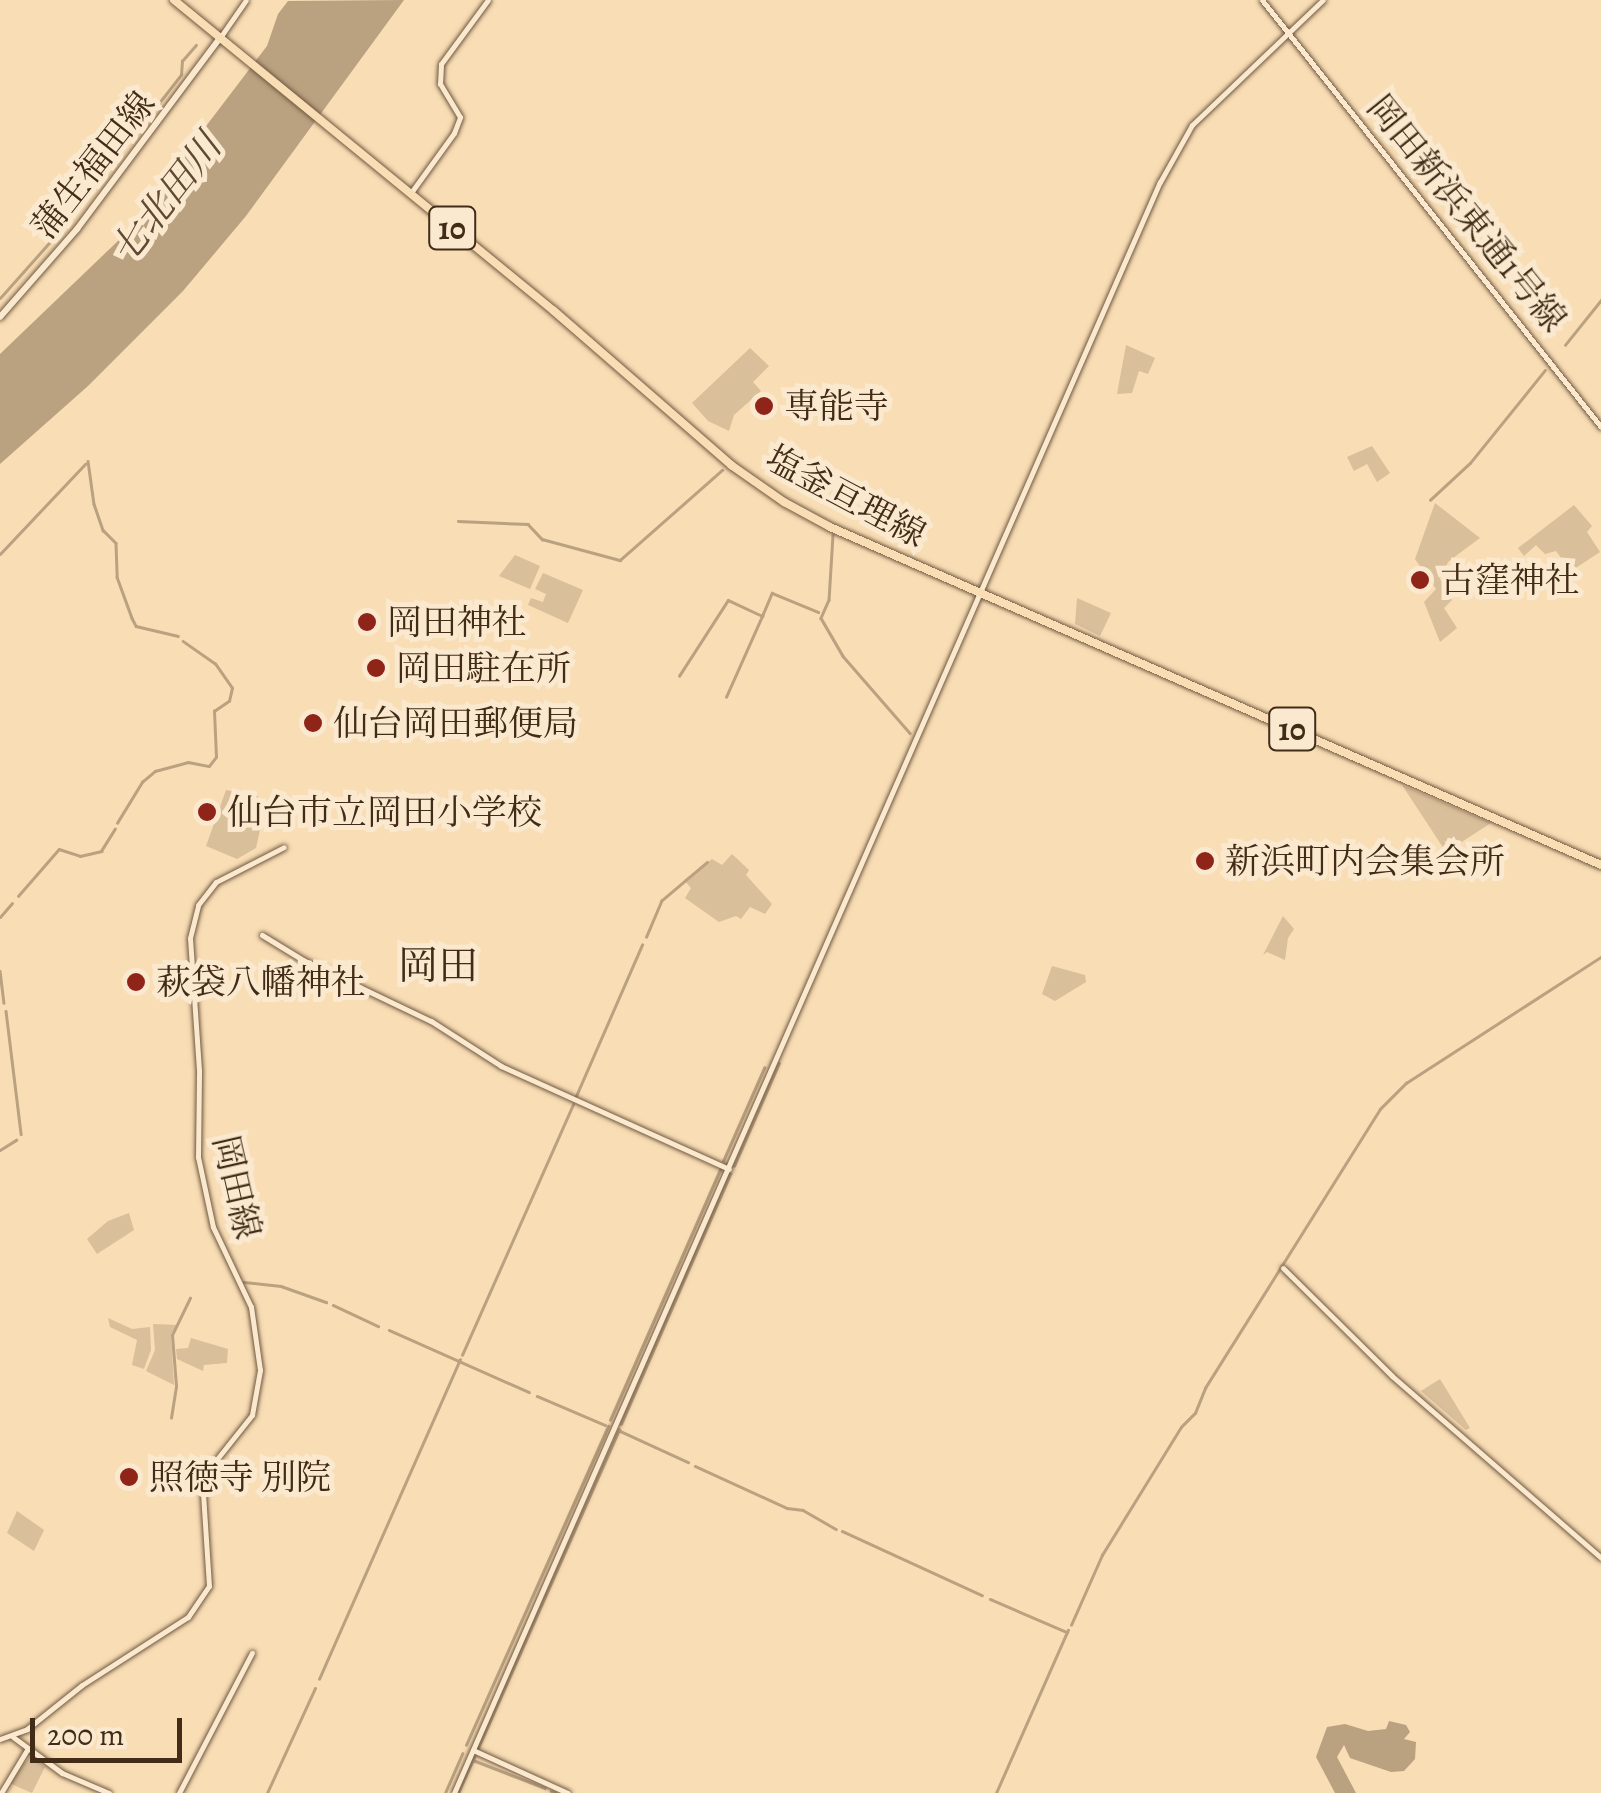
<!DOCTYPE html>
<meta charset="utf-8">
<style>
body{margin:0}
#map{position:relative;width:1601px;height:1793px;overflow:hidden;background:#f8ddb5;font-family:Alegreya,"Noto Serif JP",serif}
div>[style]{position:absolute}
.green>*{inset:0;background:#d9bf9a}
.water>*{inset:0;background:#baa180}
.stream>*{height:2.5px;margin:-1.25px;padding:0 1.25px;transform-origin:1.25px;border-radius:1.25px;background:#baa180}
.roads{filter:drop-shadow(0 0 2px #70583f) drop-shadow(0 0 2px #70583f)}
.tertiary>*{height:5px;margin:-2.5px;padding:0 2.5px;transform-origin:2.5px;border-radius:2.5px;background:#fae9cf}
.secondary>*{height:6px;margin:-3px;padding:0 3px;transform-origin:3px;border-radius:3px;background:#fae9cf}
.primary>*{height:8px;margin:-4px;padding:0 4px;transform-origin:4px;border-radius:4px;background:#f8ddb5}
.dots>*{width:28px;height:28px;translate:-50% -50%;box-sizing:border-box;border:5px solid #fae9cf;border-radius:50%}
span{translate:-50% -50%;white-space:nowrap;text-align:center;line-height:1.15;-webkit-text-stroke:10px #fae9cf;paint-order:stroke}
.shield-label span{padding:2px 8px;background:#fae9cf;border:2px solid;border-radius:8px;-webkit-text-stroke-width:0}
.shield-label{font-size:32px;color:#422c18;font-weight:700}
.street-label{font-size:35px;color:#422c18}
.poi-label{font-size:35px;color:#422c18}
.left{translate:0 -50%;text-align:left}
.water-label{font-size:38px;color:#604932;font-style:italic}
.quarter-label{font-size:40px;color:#422c18}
.scale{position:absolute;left:30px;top:1718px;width:152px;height:45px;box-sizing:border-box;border:5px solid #422c18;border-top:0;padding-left:12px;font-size:30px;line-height:35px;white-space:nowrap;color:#422c18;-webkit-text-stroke:8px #fae9cf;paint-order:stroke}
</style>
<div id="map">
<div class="green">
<i style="clip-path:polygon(1126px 345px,1155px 358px,1148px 374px,1139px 371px,1132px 393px,1117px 394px)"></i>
<i style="clip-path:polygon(750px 348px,769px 366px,753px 382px,761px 391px,734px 415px,729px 431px,708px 421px,692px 403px)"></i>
<i style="clip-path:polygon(1372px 446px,1390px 473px,1377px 482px,1367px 464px,1354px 471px,1347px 457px)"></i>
<i style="clip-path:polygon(1435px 503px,1480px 538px,1449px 561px,1439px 577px,1452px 600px,1444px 608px,1457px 628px,1440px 642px,1424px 602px,1436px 589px,1415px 559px)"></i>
<i style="clip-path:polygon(1574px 505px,1592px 526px,1587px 532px,1600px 552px,1571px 571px,1556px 551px,1545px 554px,1536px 545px,1524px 556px,1518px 548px)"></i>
<i style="clip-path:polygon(515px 555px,540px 566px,530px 589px,499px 576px)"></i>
<i style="clip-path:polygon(543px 573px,583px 590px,568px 623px,528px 605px,531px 598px,543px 602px,546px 594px,535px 589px)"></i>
<i style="clip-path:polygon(1077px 598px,1111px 613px,1100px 636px,1075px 624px)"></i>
<i style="clip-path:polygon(1402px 785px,1491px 823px,1446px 852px)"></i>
<i style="clip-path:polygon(226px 790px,258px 796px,255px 808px,263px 816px,256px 848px,237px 859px,206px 846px)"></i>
<i style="clip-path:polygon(732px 854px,749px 870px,746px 875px,772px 904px,765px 914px,750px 907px,741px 919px,736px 916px,719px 922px,685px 898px,691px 888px,684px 880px,712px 859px,722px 865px)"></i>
<i style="clip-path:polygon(1283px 916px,1294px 929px,1288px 938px,1285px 960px,1267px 952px,1263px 955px)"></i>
<i style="clip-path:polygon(1052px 966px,1085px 975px,1086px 982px,1055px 1001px,1042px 994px)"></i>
<i style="clip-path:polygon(129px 1213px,134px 1230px,97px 1254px,87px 1239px,108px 1221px)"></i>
<i style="clip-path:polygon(108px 1318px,132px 1329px,150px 1327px,151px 1350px,144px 1369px,132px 1365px,137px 1340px,110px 1327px)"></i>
<i style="clip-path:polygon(153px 1324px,178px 1325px,171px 1334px,174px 1385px,146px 1371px,155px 1350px)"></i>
<i style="clip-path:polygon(191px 1338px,228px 1349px,227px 1363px,204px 1365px,203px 1371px,177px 1359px,176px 1349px,188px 1348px)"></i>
<i style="clip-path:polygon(1440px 1379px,1470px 1428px,1466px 1430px,1421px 1391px)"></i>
<i style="clip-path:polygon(17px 1511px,44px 1530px,34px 1551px,7px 1533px)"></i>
<i style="clip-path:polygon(30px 1756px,45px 1767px,32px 1793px,9px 1783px)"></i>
</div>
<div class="water">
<i style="clip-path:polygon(404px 0,246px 216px,183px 291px,88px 386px,0 464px,0 354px,120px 239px,267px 46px,278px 14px,288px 1px)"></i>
<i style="clip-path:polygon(1389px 1721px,1406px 1725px,1410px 1732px,1404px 1739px,1416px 1742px,1415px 1759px,1404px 1771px,1391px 1772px,1350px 1758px,1344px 1745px,1337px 1757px,1356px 1793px,1335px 1793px,1316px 1757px,1327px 1727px,1345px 1724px,1368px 1731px,1386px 1729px)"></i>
</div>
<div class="stream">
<i style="left:0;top:298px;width:86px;rotate:-48.3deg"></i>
<i style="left:57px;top:234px;width:202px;rotate:-52.1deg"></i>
<i style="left:181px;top:75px;width:14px;rotate:-86deg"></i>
<i style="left:182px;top:61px;width:21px;rotate:-49deg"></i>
<i style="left:1565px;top:345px;width:58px;rotate:-51.3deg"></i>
<i style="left:88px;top:461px;width:43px;rotate:82.1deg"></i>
<i style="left:94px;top:504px;width:28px;rotate:71deg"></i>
<i style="left:103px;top:530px;width:18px;rotate:45deg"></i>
<i style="left:116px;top:543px;width:34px;rotate:88deg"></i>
<i style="left:117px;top:577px;width:44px;rotate:69.9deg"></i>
<i style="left:132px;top:618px;width:9px;rotate:63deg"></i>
<i style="left:136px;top:626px;width:43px;rotate:13.4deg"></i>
<i style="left:1430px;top:500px;width:54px;rotate:-42.8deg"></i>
<i style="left:1470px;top:463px;width:119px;rotate:-51.1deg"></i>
<i style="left:458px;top:521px;width:70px;rotate:2.5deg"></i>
<i style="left:528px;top:524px;width:21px;rotate:47deg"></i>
<i style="left:542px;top:539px;width:81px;rotate:15.1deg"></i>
<i style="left:620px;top:560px;width:136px;rotate:-41.4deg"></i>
<i style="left:833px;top:535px;width:65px;rotate:93.5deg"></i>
<i style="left:829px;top:600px;width:20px;rotate:114deg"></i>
<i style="left:821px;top:618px;width:44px;rotate:59.9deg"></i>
<i style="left:843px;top:656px;width:102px;rotate:49deg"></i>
<i style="left:0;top:554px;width:124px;rotate:-46.6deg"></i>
<i style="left:679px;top:676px;width:90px;rotate:-57.2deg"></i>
<i style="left:728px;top:600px;width:38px;rotate:25deg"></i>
<i style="left:762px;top:616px;width:25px;rotate:-67deg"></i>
<i style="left:772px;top:593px;width:50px;rotate:22.4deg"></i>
<i style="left:726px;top:697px;width:89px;rotate:-66deg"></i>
<i style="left:117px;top:823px;width:48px;rotate:-58.6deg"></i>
<i style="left:142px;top:782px;width:17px;rotate:-40deg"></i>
<i style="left:155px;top:771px;width:34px;rotate:-15deg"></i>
<i style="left:188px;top:762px;width:21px;rotate:11deg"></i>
<i style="left:209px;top:766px;width:11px;rotate:-52deg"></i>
<i style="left:216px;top:757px;width:46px;rotate:-92.5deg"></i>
<i style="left:214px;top:711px;width:18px;rotate:-34deg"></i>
<i style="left:229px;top:701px;width:13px;rotate:-77deg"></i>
<i style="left:232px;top:688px;width:29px;rotate:-125deg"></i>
<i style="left:215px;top:664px;width:39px;rotate:-145deg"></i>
<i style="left:18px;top:896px;width:62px;rotate:-48.9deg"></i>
<i style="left:59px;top:849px;width:22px;rotate:18deg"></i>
<i style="left:80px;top:856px;width:22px;rotate:-13deg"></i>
<i style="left:101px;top:851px;width:26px;rotate:-58deg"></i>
<i style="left:0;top:917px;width:18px;rotate:-49deg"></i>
<i style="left:646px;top:937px;width:39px;rotate:-67deg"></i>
<i style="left:661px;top:901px;width:60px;rotate:-40.3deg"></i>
<i style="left:0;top:971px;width:32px;rotate:83deg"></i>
<i style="left:6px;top:1011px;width:124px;rotate:83deg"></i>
<i style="left:576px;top:1096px;width:165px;rotate:-66.4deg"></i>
<i style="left:0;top:1150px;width:19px;rotate:-32deg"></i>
<i style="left:723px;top:1161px;width:102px;rotate:-66.2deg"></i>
<i style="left:734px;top:1166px;width:112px;rotate:-66.4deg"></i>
<i style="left:244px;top:1282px;width:37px;rotate:6deg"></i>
<i style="left:281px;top:1286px;width:48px;rotate:19.6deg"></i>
<i style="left:333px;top:1305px;width:50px;rotate:25deg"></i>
<i style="left:389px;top:1330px;width:153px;rotate:23.9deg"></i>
<i style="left:462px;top:1355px;width:274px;rotate:-66.1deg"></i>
<i style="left:537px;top:1396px;width:74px;rotate:23.1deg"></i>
<i style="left:171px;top:1418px;width:32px;rotate:-81deg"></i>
<i style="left:176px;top:1386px;width:51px;rotate:-94.5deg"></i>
<i style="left:172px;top:1335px;width:41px;rotate:-64.1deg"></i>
<i style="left:610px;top:1420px;width:274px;rotate:-66.3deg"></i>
<i style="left:621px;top:1424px;width:273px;rotate:-66.4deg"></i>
<i style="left:620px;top:1431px;width:75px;rotate:24.5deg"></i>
<i style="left:695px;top:1466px;width:101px;rotate:24.5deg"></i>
<i style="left:787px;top:1508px;width:16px;rotate:7deg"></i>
<i style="left:803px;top:1510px;width:38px;rotate:30deg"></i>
<i style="left:842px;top:1531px;width:154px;rotate:24.6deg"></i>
<i style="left:990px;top:1599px;width:84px;rotate:23.2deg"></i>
<i style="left:1071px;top:1625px;width:77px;rotate:-66.1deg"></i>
<i style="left:1102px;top:1555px;width:150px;rotate:-58.3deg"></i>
<i style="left:1181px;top:1427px;width:20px;rotate:-45deg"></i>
<i style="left:1195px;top:1413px;width:27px;rotate:-68deg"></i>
<i style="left:1205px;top:1388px;width:329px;rotate:-57.9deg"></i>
<i style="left:1380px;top:1109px;width:37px;rotate:-45deg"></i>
<i style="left:1406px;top:1083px;width:232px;rotate:-32.9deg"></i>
<i style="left:319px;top:1679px;width:349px;rotate:-66.2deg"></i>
<i style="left:466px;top:1745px;width:349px;rotate:-66deg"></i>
<i style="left:478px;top:1748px;width:348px;rotate:-66.1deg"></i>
<i style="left:473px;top:1760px;width:77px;rotate:21.3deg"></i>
<i style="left:551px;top:1791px;width:5px;rotate:22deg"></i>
<i style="left:267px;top:1793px;width:115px;rotate:-65.4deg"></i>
<i style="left:445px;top:1793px;width:43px;rotate:-66.4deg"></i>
<i style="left:458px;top:1793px;width:39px;rotate:-66deg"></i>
<i style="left:996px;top:1793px;width:178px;rotate:-66.2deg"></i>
</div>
<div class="roads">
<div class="tertiary">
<i style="left:1262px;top:0;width:545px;rotate:51.55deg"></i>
<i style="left:219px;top:39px;width:47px;rotate:-55.3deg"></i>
<i style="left:410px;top:194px;width:75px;rotate:-54.2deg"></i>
<i style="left:454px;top:133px;width:17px;rotate:-69deg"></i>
<i style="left:460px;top:117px;width:39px;rotate:-121deg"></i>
<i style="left:440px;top:84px;width:20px;rotate:-87deg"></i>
<i style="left:441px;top:64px;width:79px;rotate:-53.7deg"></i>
<i style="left:262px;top:935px;width:48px;rotate:31.4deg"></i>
<i style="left:303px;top:960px;width:142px;rotate:25.5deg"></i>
<i style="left:431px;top:1021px;width:83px;rotate:32.7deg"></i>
<i style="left:501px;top:1066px;width:250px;rotate:24.3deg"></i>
<i style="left:1283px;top:1268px;width:153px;rotate:44.7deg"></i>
<i style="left:1392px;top:1376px;width:277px;rotate:41deg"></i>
<i style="left:13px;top:1737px;width:61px;rotate:36.3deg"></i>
<i style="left:62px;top:1773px;width:51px;rotate:23.1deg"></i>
<i style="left:0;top:1739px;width:29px;rotate:-20deg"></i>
<i style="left:27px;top:1729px;width:70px;rotate:-38.7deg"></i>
<i style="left:82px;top:1685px;width:126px;rotate:-32.7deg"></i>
<i style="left:188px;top:1617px;width:37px;rotate:-56deg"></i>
<i style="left:209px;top:1586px;width:93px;rotate:-93.7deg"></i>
<i style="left:203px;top:1493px;width:31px;rotate:-71deg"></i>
<i style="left:213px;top:1464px;width:63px;rotate:-51.5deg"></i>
<i style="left:252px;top:1415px;width:46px;rotate:-79.9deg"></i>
<i style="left:260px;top:1370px;width:64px;rotate:-98.1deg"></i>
<i style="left:251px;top:1307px;width:89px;rotate:-115.4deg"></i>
<i style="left:213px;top:1227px;width:72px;rotate:-102.1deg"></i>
<i style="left:198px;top:1157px;width:87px;rotate:-89.3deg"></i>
<i style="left:199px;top:1070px;width:132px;rotate:-93.9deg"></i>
<i style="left:190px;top:938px;width:34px;rotate:-76deg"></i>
<i style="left:198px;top:905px;width:29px;rotate:-52deg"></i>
<i style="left:216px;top:882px;width:76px;rotate:-27.2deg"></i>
<i style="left:473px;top:1750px;width:104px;rotate:24.4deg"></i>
<i style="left:1px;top:1793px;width:52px;rotate:-59deg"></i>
<i style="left:179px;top:1793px;width:158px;rotate:-62.5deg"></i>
<i style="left:454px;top:1793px;width:1759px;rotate:-66.34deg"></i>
<i style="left:1160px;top:182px;width:65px;rotate:-60.7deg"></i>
<i style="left:1192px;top:125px;width:181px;rotate:-43.7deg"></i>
</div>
<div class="secondary">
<i style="left:0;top:317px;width:117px;rotate:-48.8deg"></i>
<i style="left:77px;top:229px;width:237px;rotate:-53.2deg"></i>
</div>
<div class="primary">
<i style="left:174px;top:0;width:491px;rotate:39.3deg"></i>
<i style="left:554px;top:311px;width:235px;rotate:41deg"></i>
<i style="left:731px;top:465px;width:65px;rotate:34.9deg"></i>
<i style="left:784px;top:502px;width:52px;rotate:28.5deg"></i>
<i style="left:830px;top:527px;width:842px;rotate:23.67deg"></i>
</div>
</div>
<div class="dots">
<i style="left:764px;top:406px;background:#8f2418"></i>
<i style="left:1420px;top:580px;background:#8f2418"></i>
<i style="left:367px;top:622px;background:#8f2418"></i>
<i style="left:376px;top:668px;background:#8f2418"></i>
<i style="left:313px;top:723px;background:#8f2418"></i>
<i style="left:207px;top:812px;background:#8f2418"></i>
<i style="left:1205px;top:861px;background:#8f2418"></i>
<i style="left:136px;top:982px;background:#8f2418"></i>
<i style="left:129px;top:1477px;background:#8f2418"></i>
</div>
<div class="shield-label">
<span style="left:452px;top:228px">10</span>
<span style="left:1292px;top:729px">10</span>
</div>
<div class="street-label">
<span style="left:93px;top:165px;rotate:-52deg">蒲生福田線</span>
<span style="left:1467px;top:213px;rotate:51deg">岡田新浜東通1号線</span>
<span style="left:846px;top:496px;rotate:28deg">塩釜亘理線</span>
<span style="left:237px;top:1187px;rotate:77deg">岡田線</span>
</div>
<div class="poi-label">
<span class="left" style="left:784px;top:406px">専能寺</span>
<span class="left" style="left:1440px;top:580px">古窪神社</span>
<span class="left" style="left:387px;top:622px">岡田神社</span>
<span class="left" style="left:396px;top:668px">岡田駐在所</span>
<span class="left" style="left:333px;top:723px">仙台岡田郵便局</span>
<span class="left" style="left:227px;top:812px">仙台市立岡田小学校</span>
<span class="left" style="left:1225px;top:861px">新浜町内会集会所</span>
<span class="left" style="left:156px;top:982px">萩袋八幡神社</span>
<span class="left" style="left:149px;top:1477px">照徳寺 別院</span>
</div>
<div class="water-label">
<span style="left:166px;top:199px;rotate:-52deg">七北田川</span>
</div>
<div class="quarter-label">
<span style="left:438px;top:966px">岡田</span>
</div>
<div class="scale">200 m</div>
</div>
